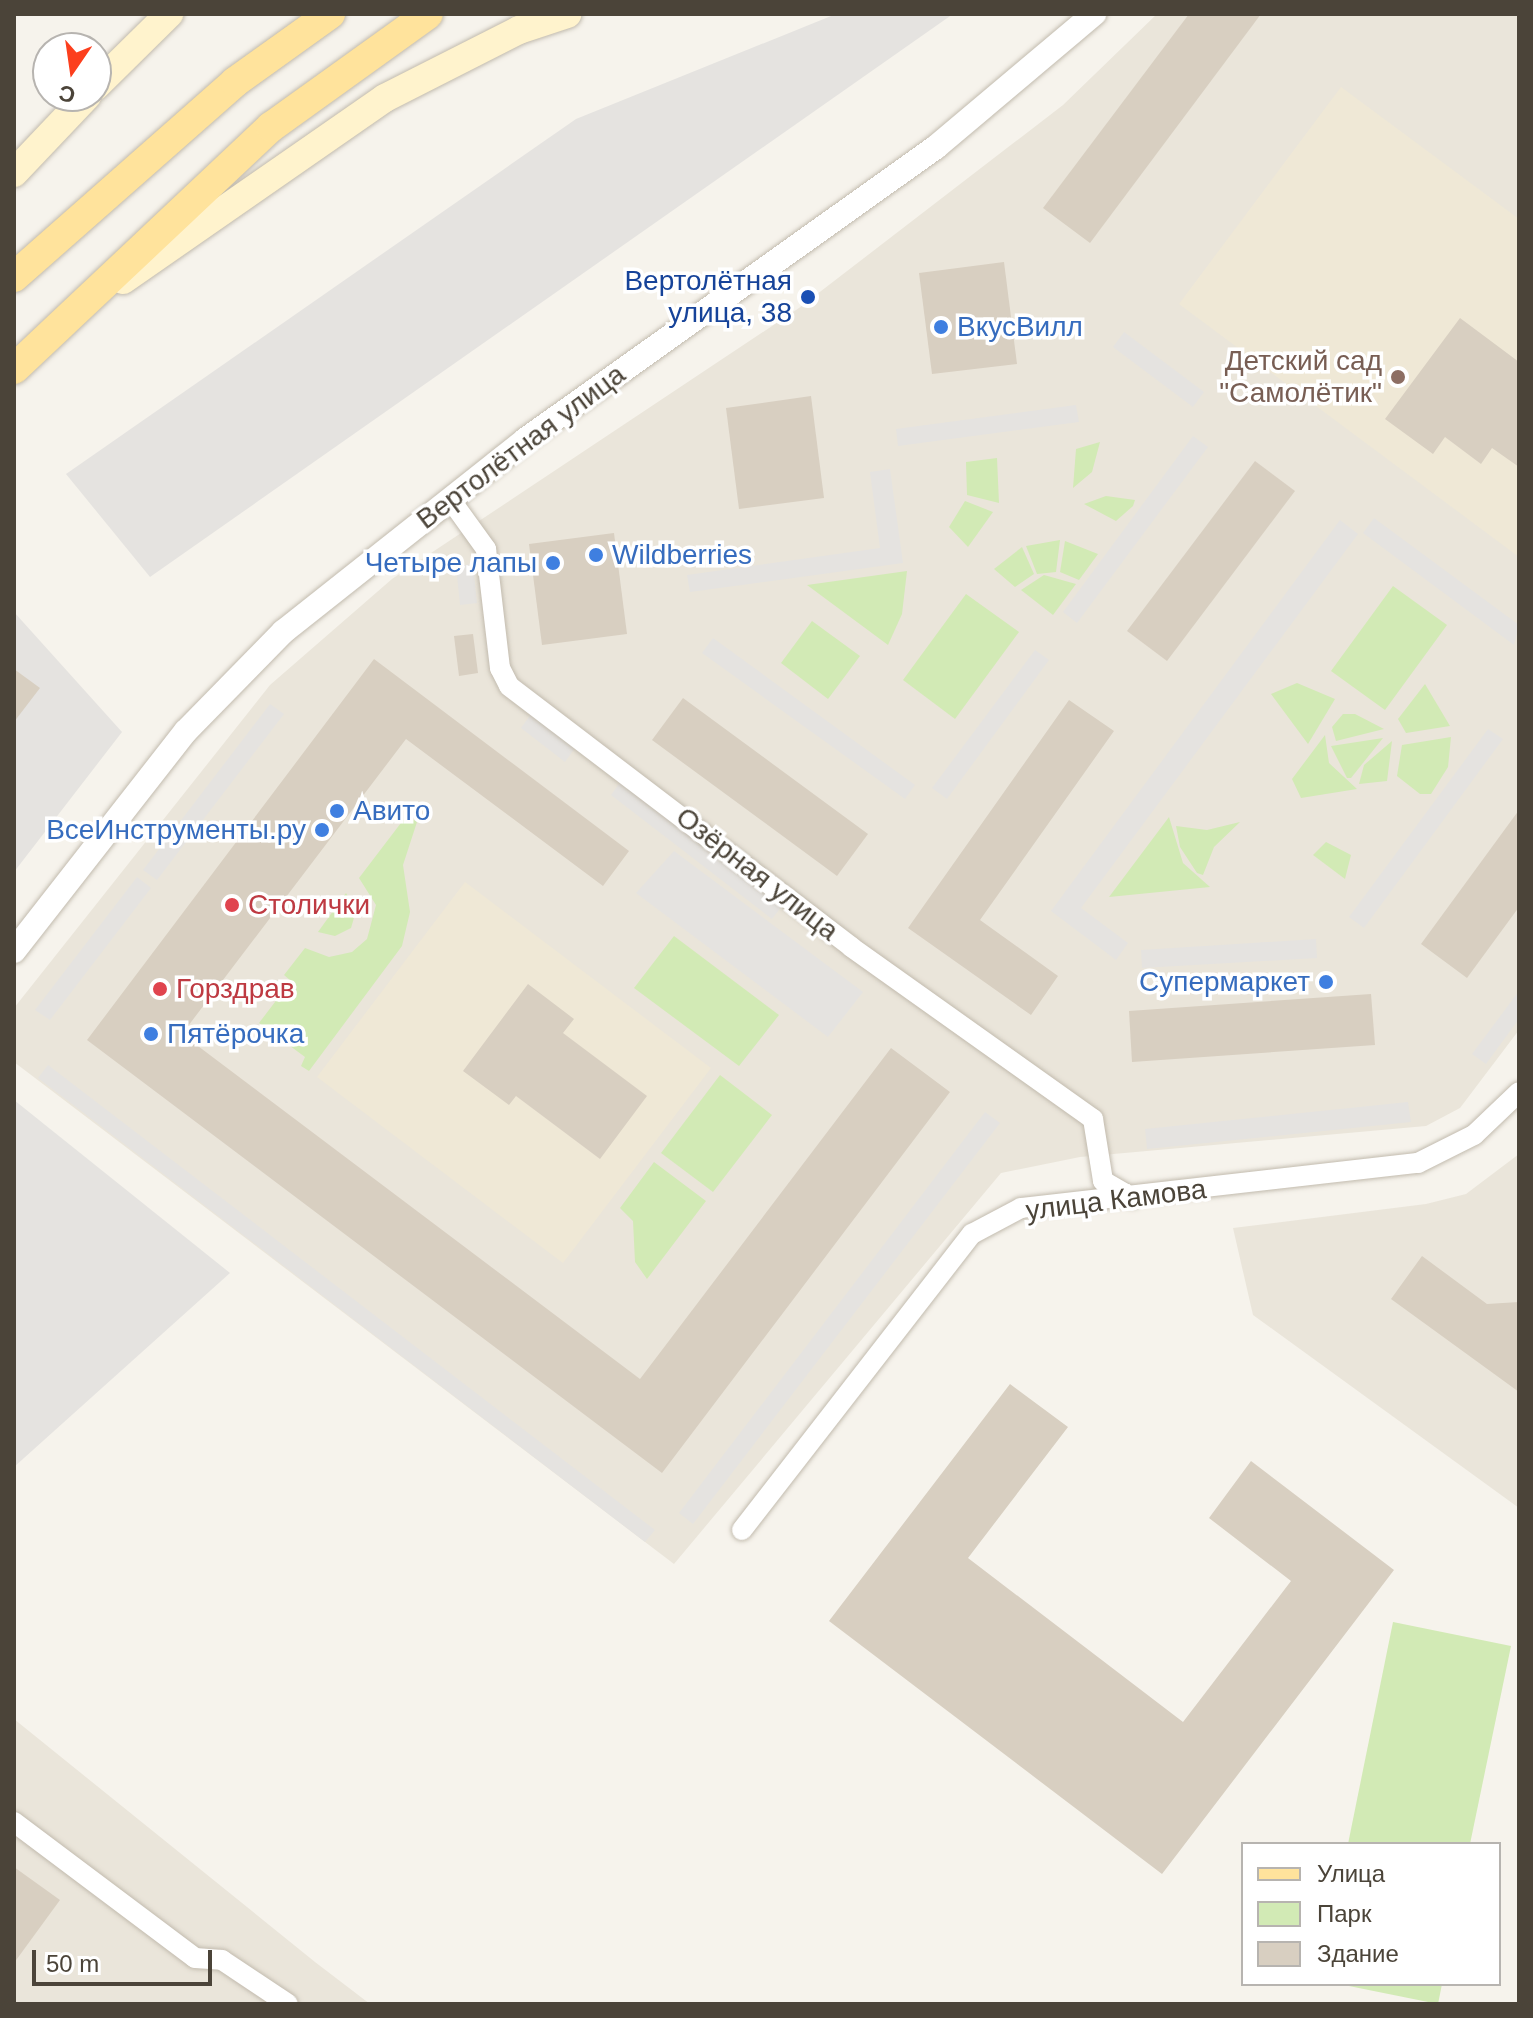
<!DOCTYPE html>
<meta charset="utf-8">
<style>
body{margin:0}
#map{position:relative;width:1533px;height:2018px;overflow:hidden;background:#f6f3ec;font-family:Helvetica,sans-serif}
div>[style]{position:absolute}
.residential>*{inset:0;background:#eae5da}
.education>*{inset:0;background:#efe8d6}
.green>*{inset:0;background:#d2eab5}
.parking>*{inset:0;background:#e5e3e0}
.building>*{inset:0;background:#d8cfc1}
.roads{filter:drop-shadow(0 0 2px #c2bbae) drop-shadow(0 0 2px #c2bbae)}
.minor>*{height:20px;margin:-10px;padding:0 10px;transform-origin:10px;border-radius:10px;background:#fff}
.tertiary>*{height:24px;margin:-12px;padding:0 12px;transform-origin:12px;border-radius:12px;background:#fff}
.secondary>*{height:28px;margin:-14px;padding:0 14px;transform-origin:14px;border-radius:14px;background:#fff3cd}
.primary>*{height:30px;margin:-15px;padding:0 15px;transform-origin:15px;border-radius:15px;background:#ffe39c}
.dots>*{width:22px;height:22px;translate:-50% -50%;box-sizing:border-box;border:4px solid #fff;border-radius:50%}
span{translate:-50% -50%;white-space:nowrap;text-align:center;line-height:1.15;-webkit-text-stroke:7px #fff;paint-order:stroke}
.transit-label{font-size:28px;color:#164399}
.right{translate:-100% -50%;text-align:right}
.shop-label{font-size:28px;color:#366cbe}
.left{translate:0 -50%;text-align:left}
.education-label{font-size:28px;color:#785e54}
.street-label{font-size:28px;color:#4b4439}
.health-label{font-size:28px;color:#be3a42}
.frame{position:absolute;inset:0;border:16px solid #4b4439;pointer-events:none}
.legend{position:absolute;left:1241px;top:1842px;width:260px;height:144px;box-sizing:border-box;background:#fff;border:2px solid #b7b4b0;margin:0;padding:10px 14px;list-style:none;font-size:24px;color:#4b4439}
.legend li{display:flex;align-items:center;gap:16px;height:40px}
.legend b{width:40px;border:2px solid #b7b4b0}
.north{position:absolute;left:32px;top:32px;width:80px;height:80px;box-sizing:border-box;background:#fff;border:2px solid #b7b4b0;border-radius:50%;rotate:193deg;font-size:22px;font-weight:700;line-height:32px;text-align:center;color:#4b4439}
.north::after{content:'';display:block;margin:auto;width:28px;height:36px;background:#fc3f1d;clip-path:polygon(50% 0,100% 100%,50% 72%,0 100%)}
.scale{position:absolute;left:32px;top:1950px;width:180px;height:36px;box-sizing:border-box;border:4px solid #4b4439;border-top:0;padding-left:10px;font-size:24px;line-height:28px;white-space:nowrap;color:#4b4439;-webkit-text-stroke:6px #fff;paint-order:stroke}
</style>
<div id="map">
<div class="residential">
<i style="clip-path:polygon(1157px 14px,1519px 14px,1519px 1030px,1460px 1108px,1426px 1126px,1080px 1157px,1001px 1173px,674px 1564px,14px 1062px,14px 1008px,270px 685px,392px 579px,799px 308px,1063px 105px)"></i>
<i style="clip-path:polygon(1519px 1154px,1519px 1508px,1253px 1315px,1233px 1228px,1426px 1204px,1466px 1194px)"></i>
<i style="clip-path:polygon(14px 1719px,315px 1962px,370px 2004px,14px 2004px)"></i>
</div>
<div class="education">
<i style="clip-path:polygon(1341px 87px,1519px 219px,1519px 557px,1179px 304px)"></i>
<i style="clip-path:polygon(465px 882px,711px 1068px,563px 1263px,317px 1077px)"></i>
</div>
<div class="green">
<i style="clip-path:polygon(1100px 442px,1092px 472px,1073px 488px,1076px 449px)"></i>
<i style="clip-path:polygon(997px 458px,999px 503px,967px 495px,966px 462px)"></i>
<i style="clip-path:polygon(1106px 496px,1135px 500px,1133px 506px,1116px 521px,1084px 504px)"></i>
<i style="clip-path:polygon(965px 501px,993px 512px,968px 547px,949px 527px)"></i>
<i style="clip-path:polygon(1060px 540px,1056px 572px,1037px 574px,1026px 546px)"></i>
<i style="clip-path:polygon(1065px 541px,1098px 554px,1079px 580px,1060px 572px)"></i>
<i style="clip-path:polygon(1022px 547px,1034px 574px,1015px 587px,994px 569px)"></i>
<i style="clip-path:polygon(907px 571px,902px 614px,888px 645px,807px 585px)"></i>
<i style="clip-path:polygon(1044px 575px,1076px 584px,1053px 615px,1021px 590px)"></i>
<i style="clip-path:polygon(1393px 586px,1447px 625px,1385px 710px,1331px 671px)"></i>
<i style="clip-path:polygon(966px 594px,1019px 632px,955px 719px,903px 680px)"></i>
<i style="clip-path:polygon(812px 621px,860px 656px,828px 699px,781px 663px)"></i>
<i style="clip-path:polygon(1297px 683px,1335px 699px,1308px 744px,1271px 694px)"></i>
<i style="clip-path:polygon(1425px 684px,1450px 726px,1406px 733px,1398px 719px)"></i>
<i style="clip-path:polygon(1343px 714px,1355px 714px,1384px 729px,1336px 741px,1332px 727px)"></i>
<i style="clip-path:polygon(1325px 735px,1329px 763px,1357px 789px,1301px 798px,1292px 779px)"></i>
<i style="clip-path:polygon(1451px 737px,1448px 767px,1431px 794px,1420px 794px,1397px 776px,1402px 745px)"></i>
<i style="clip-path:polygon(1383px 738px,1351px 778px,1347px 778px,1331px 746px)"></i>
<i style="clip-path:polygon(1392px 741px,1387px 781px,1359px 784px,1364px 765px)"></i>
<i style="clip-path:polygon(407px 815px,417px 822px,403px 865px,410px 912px,402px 946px,309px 1071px,301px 1066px,305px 1057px,259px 1023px,291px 981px,284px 975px,305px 948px,329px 957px,352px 952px,367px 939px,376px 905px,359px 878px)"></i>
<i style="clip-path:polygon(1169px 817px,1183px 863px,1210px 887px,1109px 897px)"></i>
<i style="clip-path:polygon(1240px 822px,1214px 847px,1203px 875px,1197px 873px,1180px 847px,1176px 826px,1207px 830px)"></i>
<i style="clip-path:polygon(1326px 842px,1351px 855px,1345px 879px,1313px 855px)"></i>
<i style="clip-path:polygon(346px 893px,356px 911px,351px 928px,335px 936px,318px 932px)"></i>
<i style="clip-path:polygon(674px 936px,779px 1015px,739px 1066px,634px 988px)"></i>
<i style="clip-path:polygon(720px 1075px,772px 1115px,713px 1192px,661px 1153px)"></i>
<i style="clip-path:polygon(654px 1162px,706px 1201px,647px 1279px,635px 1262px,633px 1221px,620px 1208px)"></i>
<i style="clip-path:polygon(1393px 1622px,1511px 1646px,1470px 1844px,1348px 1844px)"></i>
<i style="clip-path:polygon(1339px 1984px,1442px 1984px,1438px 2004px)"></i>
</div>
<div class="parking">
<i style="clip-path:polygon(836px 14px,953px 14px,150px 577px,66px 474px,576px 119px)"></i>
<i style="clip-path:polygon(1124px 332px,1204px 392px,1193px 407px,1113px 347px)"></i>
<i style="clip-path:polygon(1076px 405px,1079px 422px,898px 446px,896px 429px)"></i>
<i style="clip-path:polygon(1193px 436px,1208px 447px,1077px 623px,1063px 612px)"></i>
<i style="clip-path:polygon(890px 469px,903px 563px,690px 592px,687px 575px,880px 548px,870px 472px)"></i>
<i style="clip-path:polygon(1374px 518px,1519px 625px,1514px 645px,1363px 533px)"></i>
<i style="clip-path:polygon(1340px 520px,1358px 534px,1081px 908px,1128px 943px,1116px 960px,1051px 911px)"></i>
<i style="clip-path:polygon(473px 564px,477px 603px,460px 605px,456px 566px)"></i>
<i style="clip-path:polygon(14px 612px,122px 732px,14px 872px)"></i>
<i style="clip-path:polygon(713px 638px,915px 785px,905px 799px,702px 653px)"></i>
<i style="clip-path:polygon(1035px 650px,1049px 660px,947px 799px,932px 788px)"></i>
<i style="clip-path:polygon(270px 704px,284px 714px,157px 880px,143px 870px)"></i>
<i style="clip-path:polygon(531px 714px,575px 748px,565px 762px,521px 728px)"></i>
<i style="clip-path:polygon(1488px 729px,1503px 739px,1364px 928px,1349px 917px)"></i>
<i style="clip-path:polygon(621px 781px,782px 906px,772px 919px,611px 795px)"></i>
<i style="clip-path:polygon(674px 851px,863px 992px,828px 1037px,636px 893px)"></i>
<i style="clip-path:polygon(137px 877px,151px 888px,50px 1020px,35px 1010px)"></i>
<i style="clip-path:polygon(1316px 939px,1317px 958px,1142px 968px,1141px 950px)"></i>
<i style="clip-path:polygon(1519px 991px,1519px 1019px,1486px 1064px,1472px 1054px)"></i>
<i style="clip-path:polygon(48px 1065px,655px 1530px,645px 1542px,38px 1078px)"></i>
<i style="clip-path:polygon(14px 1100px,230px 1273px,14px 1467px)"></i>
<i style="clip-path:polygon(1408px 1102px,1411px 1122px,1147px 1149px,1145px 1129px)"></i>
<i style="clip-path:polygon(985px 1112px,1000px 1123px,693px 1524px,679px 1513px)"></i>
</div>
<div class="building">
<i style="clip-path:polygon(1189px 14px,1261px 14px,1090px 243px,1043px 208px)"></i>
<i style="clip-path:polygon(1004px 262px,1017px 364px,932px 374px,919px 273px)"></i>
<i style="clip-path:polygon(1460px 318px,1519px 362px,1519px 467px,1492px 448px,1481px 464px,1445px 437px,1433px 454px,1385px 419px)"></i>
<i style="clip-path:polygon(811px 396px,824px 498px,739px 509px,726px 408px)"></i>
<i style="clip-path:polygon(1255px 461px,1295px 491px,1167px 661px,1127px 631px)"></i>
<i style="clip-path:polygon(614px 533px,627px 634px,542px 645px,529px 544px)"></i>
<i style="clip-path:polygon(473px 634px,478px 673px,459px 676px,454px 636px)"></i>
<i style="clip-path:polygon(374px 659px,629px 851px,603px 886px,406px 739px,182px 1034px,640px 1379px,891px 1048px,950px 1092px,662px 1473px,87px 1040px)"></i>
<i style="clip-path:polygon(14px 669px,40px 688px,14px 722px)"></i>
<i style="clip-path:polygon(683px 698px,868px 834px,837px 876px,652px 740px)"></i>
<i style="clip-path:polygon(1069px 700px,1114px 731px,980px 920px,1058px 976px,1031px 1015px,908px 928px)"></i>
<i style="clip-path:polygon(1519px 810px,1519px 907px,1467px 978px,1421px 944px)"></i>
<i style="clip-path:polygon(528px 984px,574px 1019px,563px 1033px,647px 1096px,600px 1159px,516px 1096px,509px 1105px,463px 1071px)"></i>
<i style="clip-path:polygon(1371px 994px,1375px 1045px,1132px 1062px,1129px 1011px)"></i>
<i style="clip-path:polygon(1422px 1256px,1487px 1304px,1519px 1302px,1519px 1392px,1391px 1299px)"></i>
<i style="clip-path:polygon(1010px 1384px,1068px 1427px,968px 1558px,1183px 1722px,1291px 1581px,1209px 1518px,1251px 1461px,1394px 1570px,1162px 1874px,829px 1621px)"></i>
<i style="clip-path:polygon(14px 1867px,60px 1900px,14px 1963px)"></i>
</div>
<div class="roads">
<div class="minor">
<i style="left:450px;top:499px;width:62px;rotate:54.2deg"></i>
<i style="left:486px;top:549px;width:120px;rotate:83.3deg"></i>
<i style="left:500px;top:668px;width:20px;rotate:63deg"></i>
<i style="left:509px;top:686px;width:430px;rotate:37.3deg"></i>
<i style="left:851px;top:947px;width:297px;rotate:35.4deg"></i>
<i style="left:1093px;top:1119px;width:63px;rotate:80.8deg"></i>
<i style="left:1103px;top:1181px;width:34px;rotate:30deg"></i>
<i style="left:742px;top:1530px;width:375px;rotate:-52.2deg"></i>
<i style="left:972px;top:1234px;width:55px;rotate:-28deg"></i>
<i style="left:1021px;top:1208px;width:400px;rotate:-6.5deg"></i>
<i style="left:1418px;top:1163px;width:63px;rotate:-26.6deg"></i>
<i style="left:1474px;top:1135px;width:62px;rotate:-43.7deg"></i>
<i style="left:14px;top:1822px;width:226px;rotate:36.9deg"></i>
<i style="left:195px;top:1958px;width:27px;rotate:4deg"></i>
<i style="left:222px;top:1960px;width:79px;rotate:33.7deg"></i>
</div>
<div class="tertiary">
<i style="left:14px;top:951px;width:279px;rotate:-52deg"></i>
<i style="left:186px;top:731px;width:139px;rotate:-45.6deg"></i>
<i style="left:283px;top:632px;width:309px;rotate:-38.4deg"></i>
<i style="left:525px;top:440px;width:505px;rotate:-35.48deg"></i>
<i style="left:936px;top:147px;width:207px;rotate:-40.1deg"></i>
</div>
<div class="secondary">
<i style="left:96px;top:86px;width:103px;rotate:-44.6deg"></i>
<i style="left:14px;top:173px;width:106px;rotate:-46.5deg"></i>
<i style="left:123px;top:280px;width:319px;rotate:-34.8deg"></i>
<i style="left:385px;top:98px;width:150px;rotate:-26.9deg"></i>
<i style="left:519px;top:30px;width:51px;rotate:-18.4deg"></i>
</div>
<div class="primary">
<i style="left:14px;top:277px;width:295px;rotate:-41.4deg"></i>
<i style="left:235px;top:82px;width:117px;rotate:-35.6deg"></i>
<i style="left:14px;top:369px;width:353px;rotate:-43.3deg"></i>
<i style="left:271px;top:127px;width:193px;rotate:-35.7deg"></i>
</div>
</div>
<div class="dots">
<i style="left:808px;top:297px;background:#1a4fb4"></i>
<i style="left:941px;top:327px;background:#3f7fe0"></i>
<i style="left:1398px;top:377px;background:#8d6e63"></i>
<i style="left:596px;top:555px;background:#3f7fe0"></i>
<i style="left:553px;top:563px;background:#3f7fe0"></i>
<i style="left:337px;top:811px;background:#3f7fe0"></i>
<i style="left:322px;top:830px;background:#3f7fe0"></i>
<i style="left:232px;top:905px;background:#e0444e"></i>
<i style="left:1326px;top:982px;background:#3f7fe0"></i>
<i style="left:160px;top:989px;background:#e0444e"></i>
<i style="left:151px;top:1034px;background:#3f7fe0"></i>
</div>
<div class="transit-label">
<span class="right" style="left:792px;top:297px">Вертолётная<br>улица, 38</span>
</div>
<div class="shop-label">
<span class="left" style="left:957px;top:327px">ВкусВилл</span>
<span class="left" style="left:612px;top:555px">Wildberries</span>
<span class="right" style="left:537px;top:563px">Четыре лапы</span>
<span class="left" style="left:353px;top:811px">Авито</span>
<span class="right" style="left:306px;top:830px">ВсеИнструменты.ру</span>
<span class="right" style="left:1310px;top:982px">Супермаркет</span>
<span class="left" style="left:167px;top:1034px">Пятёрочка</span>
</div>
<div class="education-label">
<span class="right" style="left:1382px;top:377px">Детский сад<br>"Самолётик"</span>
</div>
<div class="street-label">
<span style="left:521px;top:447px;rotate:-37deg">Вертолётная улица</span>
<span style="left:757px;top:874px;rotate:38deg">Озёрная улица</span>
<span style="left:1116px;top:1200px;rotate:-7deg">улица Камова</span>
</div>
<div class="health-label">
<span class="left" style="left:248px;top:905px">Столички</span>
<span class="left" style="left:176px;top:989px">Горздрав</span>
</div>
<div class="frame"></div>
<ul class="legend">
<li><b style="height:10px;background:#ffe39c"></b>Улица</li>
<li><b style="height:22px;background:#d2eab5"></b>Парк</li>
<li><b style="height:22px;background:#d8cfc1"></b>Здание</li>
</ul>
<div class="north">С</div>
<div class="scale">50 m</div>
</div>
